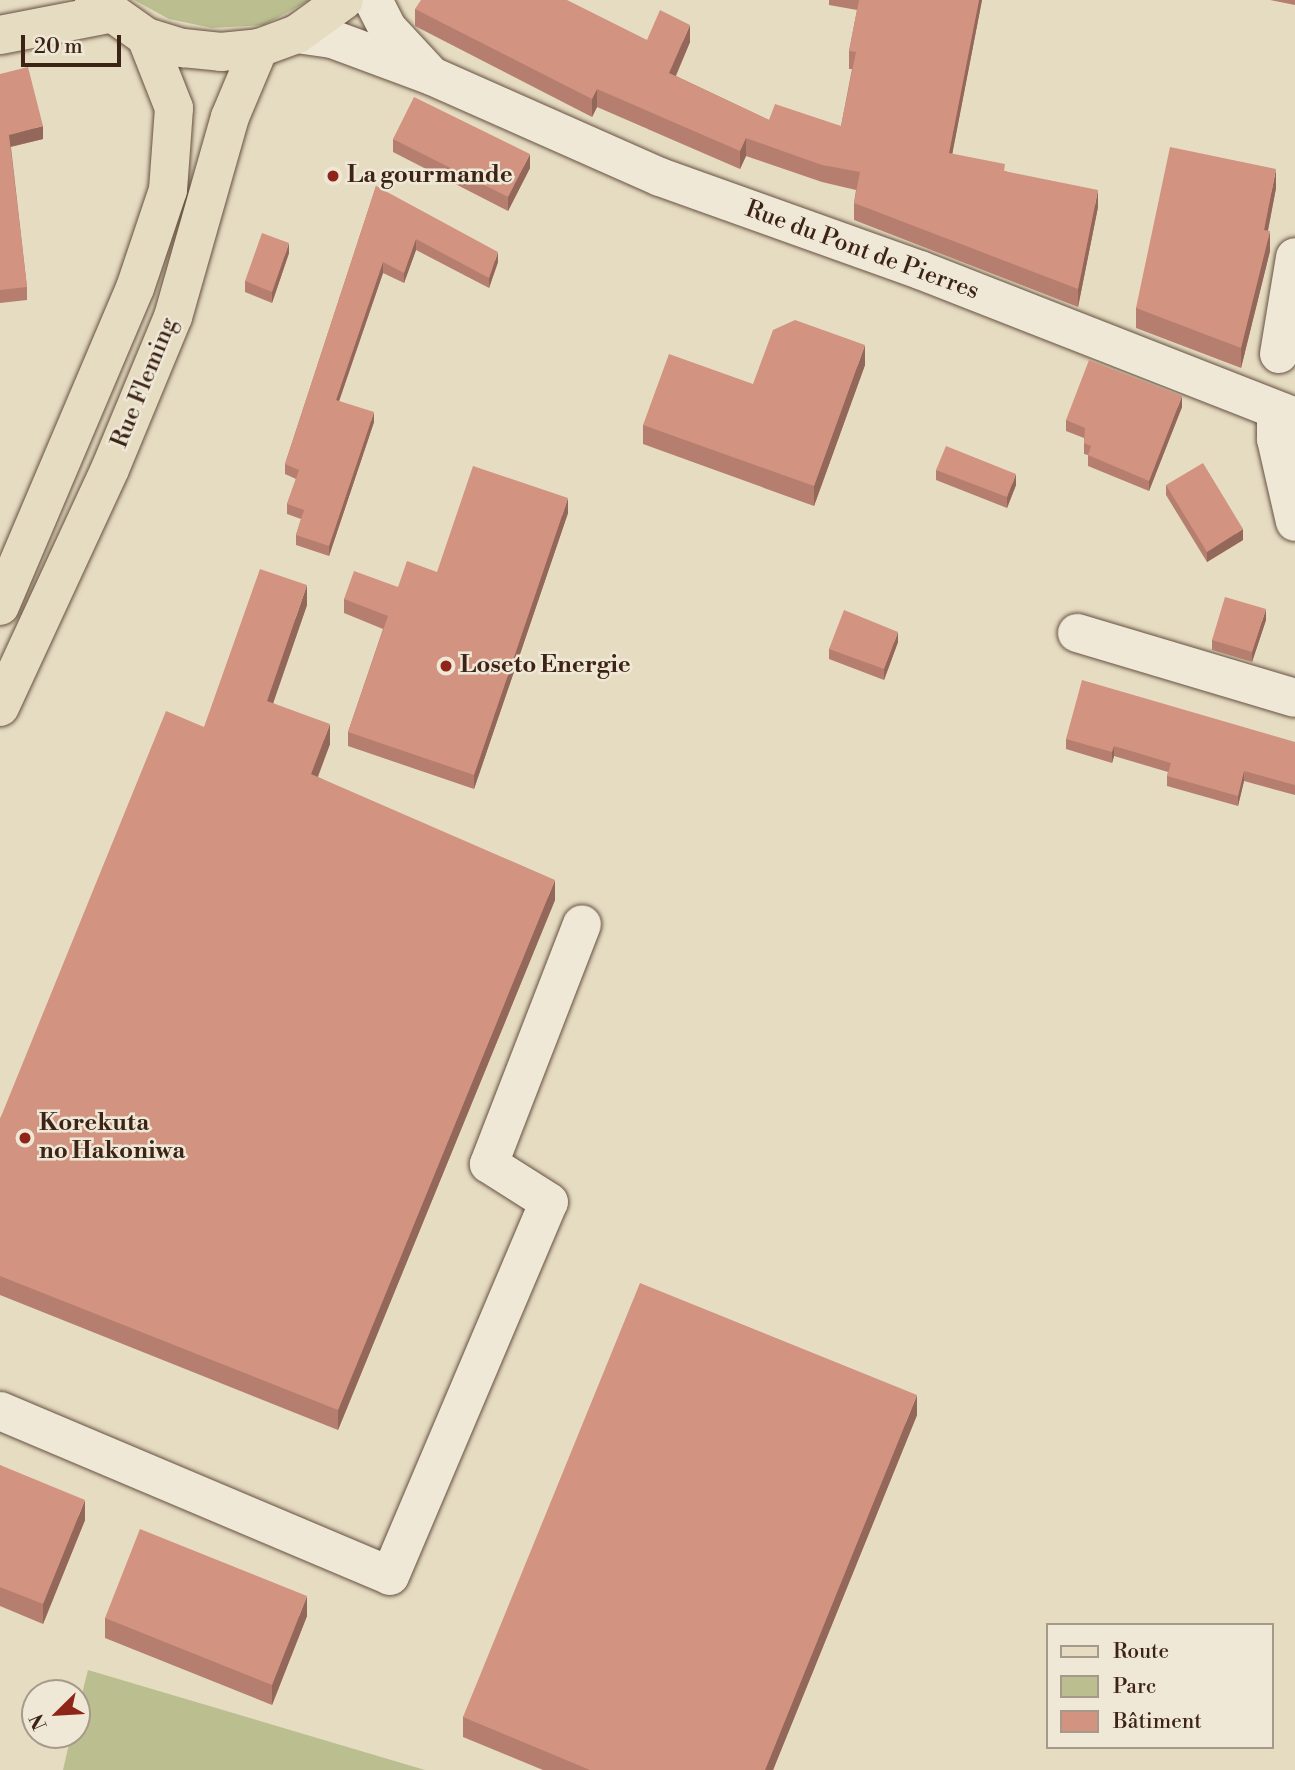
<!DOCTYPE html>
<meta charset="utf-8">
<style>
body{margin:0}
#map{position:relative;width:1295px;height:1770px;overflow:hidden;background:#e6dcc2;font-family:"Libre Bodoni",serif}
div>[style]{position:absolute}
.green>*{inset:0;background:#bbbf8f}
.roads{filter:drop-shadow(0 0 2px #665140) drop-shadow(0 0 2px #665140)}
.minor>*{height:38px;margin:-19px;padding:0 19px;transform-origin:19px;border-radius:19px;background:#efe8d7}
.major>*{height:38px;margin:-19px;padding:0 19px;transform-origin:19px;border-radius:19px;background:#e6dcc2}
.wall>*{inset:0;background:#b57e6f}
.shaded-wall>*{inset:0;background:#93675a}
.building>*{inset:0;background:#d29381}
.dots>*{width:19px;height:19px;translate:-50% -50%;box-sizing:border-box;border:4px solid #efe8d7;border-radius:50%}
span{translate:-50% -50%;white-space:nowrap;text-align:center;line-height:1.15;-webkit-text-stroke:5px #efe8d7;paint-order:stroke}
.poi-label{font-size:24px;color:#3c2315;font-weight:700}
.left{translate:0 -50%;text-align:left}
.street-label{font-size:24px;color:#3c2315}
.legend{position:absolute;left:1046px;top:1623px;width:228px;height:126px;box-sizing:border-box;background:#efe8d7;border:2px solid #a79989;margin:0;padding:9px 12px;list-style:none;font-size:21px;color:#3c2315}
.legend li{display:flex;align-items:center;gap:14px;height:35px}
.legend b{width:35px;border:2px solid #a79989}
.north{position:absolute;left:21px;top:1679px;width:70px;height:70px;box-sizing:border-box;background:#efe8d7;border:2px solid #a79989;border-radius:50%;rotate:246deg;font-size:19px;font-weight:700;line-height:28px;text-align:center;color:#3c2315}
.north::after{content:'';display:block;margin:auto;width:24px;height:32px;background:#8f2418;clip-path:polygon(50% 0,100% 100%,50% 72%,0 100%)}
.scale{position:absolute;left:21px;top:35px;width:100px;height:32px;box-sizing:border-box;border:4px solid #3c2315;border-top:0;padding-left:9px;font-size:21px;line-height:24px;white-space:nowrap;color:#3c2315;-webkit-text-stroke:5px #efe8d7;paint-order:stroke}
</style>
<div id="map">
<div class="green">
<i style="clip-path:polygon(134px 0,310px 0,264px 25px,212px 28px,169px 19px)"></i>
<i style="clip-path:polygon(88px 1670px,425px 1770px,63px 1770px,71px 1735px,77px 1735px,77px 1713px)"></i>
</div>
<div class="roads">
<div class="minor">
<i style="left:373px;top:0;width:33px;rotate:63deg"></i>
<i style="left:388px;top:29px;width:59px;rotate:47.1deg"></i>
<i style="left:297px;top:34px;width:35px;rotate:8deg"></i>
<i style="left:332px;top:39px;width:107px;rotate:20.3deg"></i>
<i style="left:432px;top:76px;width:249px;rotate:23.9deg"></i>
<i style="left:660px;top:177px;width:276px;rotate:19.7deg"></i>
<i style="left:920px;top:270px;width:403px;rotate:21.4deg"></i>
<i style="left:1279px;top:354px;width:98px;rotate:-80.6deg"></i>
<i style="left:1276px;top:412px;width:27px;rotate:90deg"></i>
<i style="left:1276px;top:439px;width:85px;rotate:77.1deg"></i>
<i style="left:1077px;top:633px;width:227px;rotate:16.6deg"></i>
<i style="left:0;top:1411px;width:423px;rotate:22.9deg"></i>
<i style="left:390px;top:1576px;width:406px;rotate:-67deg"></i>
<i style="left:549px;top:1202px;width:71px;rotate:-147.7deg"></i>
<i style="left:489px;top:1164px;width:257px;rotate:-68.8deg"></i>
</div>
<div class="major">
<i style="left:94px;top:0;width:64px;rotate:35.4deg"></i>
<i style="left:146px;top:37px;width:39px;rotate:17deg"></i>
<i style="left:183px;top:48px;width:38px;rotate:6deg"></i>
<i style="left:221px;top:52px;width:38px;rotate:-6deg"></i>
<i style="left:259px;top:48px;width:40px;rotate:-20.2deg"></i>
<i style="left:297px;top:34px;width:58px;rotate:-35.9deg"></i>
<i style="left:0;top:35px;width:110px;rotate:-11deg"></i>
<i style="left:0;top:606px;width:345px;rotate:-67deg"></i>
<i style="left:135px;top:288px;width:103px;rotate:-71.4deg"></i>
<i style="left:168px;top:190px;width:82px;rotate:-85.8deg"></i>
<i style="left:174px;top:108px;width:76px;rotate:-111.5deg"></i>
<i style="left:0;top:707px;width:262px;rotate:-65.2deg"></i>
<i style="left:110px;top:469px;width:165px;rotate:-67.5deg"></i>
<i style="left:173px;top:317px;width:208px;rotate:-74.1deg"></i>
<i style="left:230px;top:117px;width:75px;rotate:-67.2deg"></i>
</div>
</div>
<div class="wall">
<i style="clip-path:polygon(829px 0,982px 0,952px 154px,1005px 171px,1098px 207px,1078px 307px,854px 220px,854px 203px,856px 190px,822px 182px,746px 156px,740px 169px,597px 107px,592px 117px,415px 26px,415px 9px,647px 40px,690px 42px,676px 76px,769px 120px,841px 126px,852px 69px,849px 69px,849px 51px,857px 10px,829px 5px)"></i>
<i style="clip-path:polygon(1270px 0,1295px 0,1295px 5px)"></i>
<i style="clip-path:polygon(0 74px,43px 139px,11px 147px,27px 287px,27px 300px,0 303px)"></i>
<i style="clip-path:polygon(393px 139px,530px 168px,508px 211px,393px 152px)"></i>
<i style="clip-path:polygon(376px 186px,498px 262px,489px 288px,416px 250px,404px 283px,383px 273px,339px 401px,374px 422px,329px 556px,296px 545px,296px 535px,301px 519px,287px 514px,287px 504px,296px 479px,285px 474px,285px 464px)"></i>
<i style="clip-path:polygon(1276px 188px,1268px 231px,1270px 251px,1241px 368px,1136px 328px,1136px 308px)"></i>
<i style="clip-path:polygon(289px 253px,272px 303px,245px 292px,245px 281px)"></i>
<i style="clip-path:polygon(865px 365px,814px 506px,643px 444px,643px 425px,753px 384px)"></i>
<i style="clip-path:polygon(1182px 407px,1149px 491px,1088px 466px,1088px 455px,1084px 454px,1084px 438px,1066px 431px,1066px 420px)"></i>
<i style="clip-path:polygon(936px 470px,1016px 485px,1007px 508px,936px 480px)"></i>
<i style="clip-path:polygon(1166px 485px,1243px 540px,1207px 562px,1166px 495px)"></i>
<i style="clip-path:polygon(568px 513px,474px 789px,348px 746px,348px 732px,383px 629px,344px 613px,344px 599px,398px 587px,437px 572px)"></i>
<i style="clip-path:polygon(307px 605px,273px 703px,330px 744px,318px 777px,555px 900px,338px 1430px,0 1295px,0 1119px,204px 727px)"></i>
<i style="clip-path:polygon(1266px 620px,1252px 662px,1212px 650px,1212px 640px)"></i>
<i style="clip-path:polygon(898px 642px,884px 680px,829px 659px,829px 649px)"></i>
<i style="clip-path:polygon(1066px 739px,1295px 742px,1295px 795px,1244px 781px,1238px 806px,1167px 786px,1167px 776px,1168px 772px,1114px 756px,1112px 763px,1066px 749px)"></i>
<i style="clip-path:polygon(917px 1415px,773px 1770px,543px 1770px,463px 1737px,463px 1717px)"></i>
<i style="clip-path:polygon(0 1465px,85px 1520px,43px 1624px,0 1606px)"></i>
<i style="clip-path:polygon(307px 1616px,272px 1705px,105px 1638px,105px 1618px)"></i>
</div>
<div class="shaded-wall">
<i style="clip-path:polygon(979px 0,982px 0,949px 171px,949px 153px)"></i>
<i style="clip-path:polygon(690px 25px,690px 42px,669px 91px,669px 73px)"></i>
<i style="clip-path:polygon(597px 89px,597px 107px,592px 117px,592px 99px)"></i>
<i style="clip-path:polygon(43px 126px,43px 139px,9px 147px,9px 135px)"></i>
<i style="clip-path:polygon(746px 138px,746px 156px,740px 169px,740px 151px)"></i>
<i style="clip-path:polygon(530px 154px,530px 168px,508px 211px,508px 197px)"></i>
<i style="clip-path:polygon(1276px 169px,1276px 188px,1264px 250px,1264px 230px)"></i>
<i style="clip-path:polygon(1098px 190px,1098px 207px,1078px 307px,1078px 289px)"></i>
<i style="clip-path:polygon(1270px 231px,1270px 251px,1241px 368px,1241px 348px)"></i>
<i style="clip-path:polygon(416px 239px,416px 250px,404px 283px,404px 273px)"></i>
<i style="clip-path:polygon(289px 243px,289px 253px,272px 303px,272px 292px)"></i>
<i style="clip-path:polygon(498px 252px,498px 262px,489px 288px,489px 278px)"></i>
<i style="clip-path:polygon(383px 262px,383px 273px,336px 410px,336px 400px)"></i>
<i style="clip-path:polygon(865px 345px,865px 365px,814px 506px,814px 486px)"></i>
<i style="clip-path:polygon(1182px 396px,1182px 407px,1149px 491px,1149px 481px)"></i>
<i style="clip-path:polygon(374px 412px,374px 422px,329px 556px,329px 546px)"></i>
<i style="clip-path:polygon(1016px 474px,1016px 485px,1007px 508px,1007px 497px)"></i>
<i style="clip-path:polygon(568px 498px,568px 513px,474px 789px,474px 775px)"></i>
<i style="clip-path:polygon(1243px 529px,1243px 540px,1207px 562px,1207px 552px)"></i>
<i style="clip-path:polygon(307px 585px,307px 605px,267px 721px,267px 701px)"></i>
<i style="clip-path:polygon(1266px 609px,1266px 620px,1252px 662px,1252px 652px)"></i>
<i style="clip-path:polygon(898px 632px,898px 642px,884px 680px,884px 669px)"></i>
<i style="clip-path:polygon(330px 724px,330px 744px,311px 794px,311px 774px)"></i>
<i style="clip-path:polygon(1114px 746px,1114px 756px,1112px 763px,1112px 752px)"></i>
<i style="clip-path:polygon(1244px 771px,1244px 781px,1238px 806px,1238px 796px)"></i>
<i style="clip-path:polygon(555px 880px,555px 900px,338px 1430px,338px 1410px)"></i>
<i style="clip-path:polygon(917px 1395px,917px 1415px,773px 1770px,765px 1770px)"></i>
<i style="clip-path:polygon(85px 1500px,85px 1520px,43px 1624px,43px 1604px)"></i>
<i style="clip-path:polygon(307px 1596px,307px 1616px,272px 1705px,272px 1685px)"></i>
</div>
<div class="building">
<i style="clip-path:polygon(421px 0,567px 0,647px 40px,660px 10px,690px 25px,669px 73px,769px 120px,775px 104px,841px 126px,856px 52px,849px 51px,859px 0,979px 0,949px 153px,1005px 164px,1004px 171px,1098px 190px,1078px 289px,854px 203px,860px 172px,822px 165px,746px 138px,740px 151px,597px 89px,592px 99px,415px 9px)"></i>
<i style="clip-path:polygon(28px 67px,43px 126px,9px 135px,27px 287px,0 290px,0 74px)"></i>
<i style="clip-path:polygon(414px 97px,530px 154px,508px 197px,393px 139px)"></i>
<i style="clip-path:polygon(1170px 147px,1276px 169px,1264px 230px,1270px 231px,1241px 348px,1136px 308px)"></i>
<i style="clip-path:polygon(376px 186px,498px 252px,489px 278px,416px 239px,404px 273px,383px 262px,336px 400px,374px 412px,329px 546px,296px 535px,304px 510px,287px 504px,299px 470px,285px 464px)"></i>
<i style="clip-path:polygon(262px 233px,289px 243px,272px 292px,245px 281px)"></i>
<i style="clip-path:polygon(795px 320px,865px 345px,814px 486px,643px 425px,669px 354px,753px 384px,773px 330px)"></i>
<i style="clip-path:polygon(1089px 360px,1182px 396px,1149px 481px,1088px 455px,1091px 446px,1084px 443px,1085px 428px,1066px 420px)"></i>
<i style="clip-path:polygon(946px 446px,1016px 474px,1007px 497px,936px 470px)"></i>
<i style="clip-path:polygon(1203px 463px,1243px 529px,1207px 552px,1166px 485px)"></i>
<i style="clip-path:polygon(473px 466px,568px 498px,474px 775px,348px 732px,388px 616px,344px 599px,354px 571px,398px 587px,407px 561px,437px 572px)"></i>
<i style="clip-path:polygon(260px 569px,307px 585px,267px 701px,330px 724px,311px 774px,555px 880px,338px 1410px,0 1276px,0 1119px,166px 711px,204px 727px)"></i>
<i style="clip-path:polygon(1225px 597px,1266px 609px,1252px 652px,1212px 640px)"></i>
<i style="clip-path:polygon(844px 610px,898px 632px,884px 669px,829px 649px)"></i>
<i style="clip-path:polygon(1082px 680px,1295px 742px,1295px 785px,1244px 771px,1238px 796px,1167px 776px,1171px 763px,1114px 746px,1112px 752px,1066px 739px)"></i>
<i style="clip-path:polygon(640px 1283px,917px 1395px,765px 1770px,590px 1770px,463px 1717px)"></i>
<i style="clip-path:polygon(0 1465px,85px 1500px,43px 1604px,0 1587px)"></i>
<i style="clip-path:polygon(140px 1529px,307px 1596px,272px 1685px,105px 1618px)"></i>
</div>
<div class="dots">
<i style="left:333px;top:176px;background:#8f2418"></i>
<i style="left:446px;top:666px;background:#8f2418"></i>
<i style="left:25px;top:1138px;background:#8f2418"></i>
</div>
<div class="poi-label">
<span class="left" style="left:347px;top:176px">La gourmande</span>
<span class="left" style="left:460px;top:666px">Loseto Energie</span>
<span class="left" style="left:39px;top:1138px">Korekuta<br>no Hakoniwa</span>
</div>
<div class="street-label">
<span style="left:862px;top:251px;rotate:20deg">Rue du Pont de Pierres</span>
<span style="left:145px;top:383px;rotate:-68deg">Rue Fleming</span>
</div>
<ul class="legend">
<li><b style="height:9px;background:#e6dcc2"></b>Route</li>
<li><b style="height:19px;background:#bbbf8f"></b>Parc</li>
<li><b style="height:19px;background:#d29381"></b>Bâtiment</li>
</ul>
<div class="north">N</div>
<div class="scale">20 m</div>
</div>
